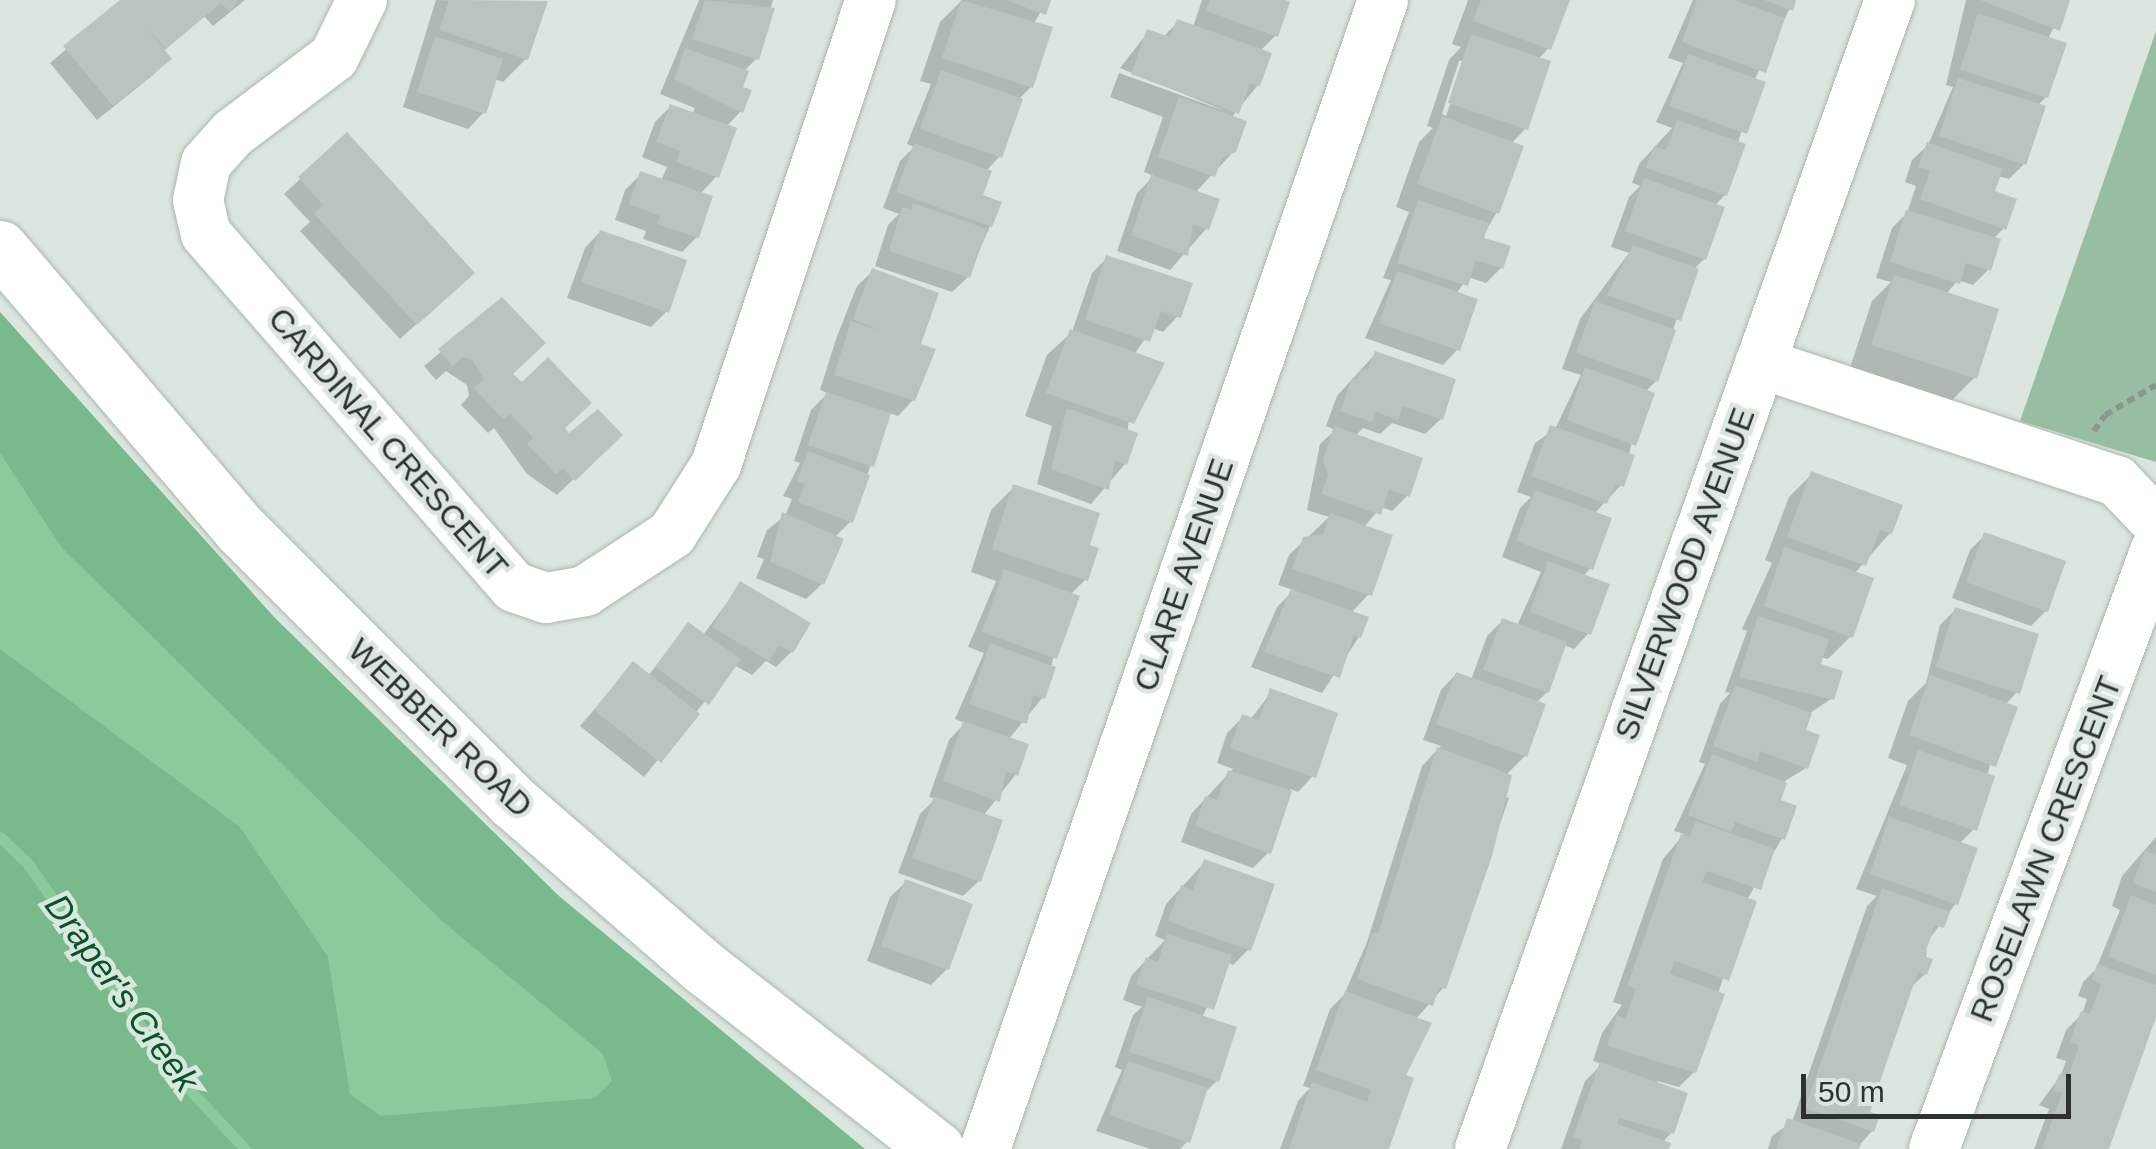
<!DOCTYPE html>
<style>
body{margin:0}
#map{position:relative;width:2156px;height:1149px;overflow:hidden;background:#dbe7de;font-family:Arial,sans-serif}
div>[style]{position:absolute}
.green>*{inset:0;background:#98bea2}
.forest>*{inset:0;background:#78ba8b}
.water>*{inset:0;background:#89cb9b}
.shadow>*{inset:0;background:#0003}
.stream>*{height:11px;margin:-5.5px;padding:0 5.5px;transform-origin:5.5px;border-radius:5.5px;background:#89cb9b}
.building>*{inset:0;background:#b9c5bc}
.path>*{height:6px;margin-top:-3px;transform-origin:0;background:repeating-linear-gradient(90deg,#8d958f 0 8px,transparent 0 13px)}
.roads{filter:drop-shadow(0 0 2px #acb7ae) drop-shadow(0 0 2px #acb7ae)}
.minor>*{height:50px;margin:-25px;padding:0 25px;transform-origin:25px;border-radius:25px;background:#fff}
.major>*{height:55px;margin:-27.5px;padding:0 27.5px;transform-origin:27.5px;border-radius:27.5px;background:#fff}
span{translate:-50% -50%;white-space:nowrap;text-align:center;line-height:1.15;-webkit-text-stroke:9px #dbe7de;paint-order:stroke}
.street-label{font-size:32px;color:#2e322f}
.water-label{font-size:35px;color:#04552a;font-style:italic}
.scale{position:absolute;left:1801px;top:1074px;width:270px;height:45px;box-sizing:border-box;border:5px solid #2e322f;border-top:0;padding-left:12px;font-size:30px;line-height:35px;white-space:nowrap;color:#2e322f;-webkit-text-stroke:8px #dbe7de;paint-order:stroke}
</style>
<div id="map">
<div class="green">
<i style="clip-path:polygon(2156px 31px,2156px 462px,2020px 421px)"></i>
</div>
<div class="forest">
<i style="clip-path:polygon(0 312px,275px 618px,559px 896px,865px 1149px,0 1149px)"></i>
</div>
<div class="water">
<i style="clip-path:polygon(0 453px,62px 548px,442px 921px,603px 1054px,612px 1081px,595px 1098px,381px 1116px,350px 1094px,328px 957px,240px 827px,0 649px)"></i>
</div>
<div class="shadow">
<i style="clip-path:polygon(124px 0,245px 0,213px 26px,204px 16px,163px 51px,169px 59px,153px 75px,97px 120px,50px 63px)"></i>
<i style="clip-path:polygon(436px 0,545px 2px,526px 59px,503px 82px,494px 79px,483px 113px,468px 129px,403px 107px)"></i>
<i style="clip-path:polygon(699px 0,773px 0,756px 59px,744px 71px,741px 111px,726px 127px,717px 176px,700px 194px,697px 237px,682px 252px,643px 239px,646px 231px,615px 220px,625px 190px,641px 174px,661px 181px,667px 167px,642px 157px,655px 122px,670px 107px,692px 115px,695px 108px,660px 94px)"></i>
<i style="clip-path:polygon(962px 0,1048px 0,1034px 23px,1031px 87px,1018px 100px,1000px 156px,986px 171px,980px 196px,990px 226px,968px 277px,952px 292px,875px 266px,888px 225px,899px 214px,883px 208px,900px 161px,914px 147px,907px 144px,931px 84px,920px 81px,940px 22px)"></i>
<i style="clip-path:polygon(1202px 0,1278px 0,1276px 35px,1260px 51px,1258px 85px,1231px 118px,1234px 151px,1195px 193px,1206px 229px,1170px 270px,1117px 251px,1137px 193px,1154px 176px,1144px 172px,1163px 117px,1110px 97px,1119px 73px,1228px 112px,1120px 68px,1148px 32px,1163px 37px,1178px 22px,1193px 27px)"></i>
<i style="clip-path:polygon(evenodd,1468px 0,1567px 0,1549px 48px,1538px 59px,1526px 128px,1511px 144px,1497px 212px,1481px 239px,1501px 268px,1486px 283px,1468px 277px,1456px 294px,1458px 349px,1443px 365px,1365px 338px,1391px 280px,1383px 278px,1409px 212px,1396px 207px,1419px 142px,1433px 128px,1427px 126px,1449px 60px,1461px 47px,1452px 44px,1468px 0,1459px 61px,1465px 61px,1446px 116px,1442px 114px,1459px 61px)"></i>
<i style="clip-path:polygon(1693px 0,1794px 0,1754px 81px,1725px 195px,1714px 206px,1704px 259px,1693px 270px,1656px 381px,1645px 392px,1621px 485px,1594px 514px,1590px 569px,1583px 576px,1589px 633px,1574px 649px,1564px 645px,1547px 692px,1536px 703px,1525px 756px,1506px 775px,1502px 796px,1509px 798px,1443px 988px,1415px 1020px,1386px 1149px,1280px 1149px,1298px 1101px,1310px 1088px,1303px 1086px,1330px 1009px,1344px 995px,1367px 942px,1422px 766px,1441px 746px,1423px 740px,1441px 690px,1456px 674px,1471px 680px,1487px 636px,1502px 621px,1517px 626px,1541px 572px,1502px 557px,1520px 508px,1531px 497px,1517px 492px,1535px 443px,1555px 429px,1581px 375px,1562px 369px,1580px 319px,1629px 253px,1611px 247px,1629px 197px,1640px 186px,1632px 183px,1639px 164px,1672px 128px,1656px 122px,1683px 63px,1668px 58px)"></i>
<i style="clip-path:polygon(1966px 0,2067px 0,2048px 39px,2046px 97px,2037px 106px,2024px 164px,2009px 179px,1997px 176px,1991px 192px,2004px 228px,1993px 239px,1989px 269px,1973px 285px,1958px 280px,1946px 294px,1974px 378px,1951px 401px,1850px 368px,1872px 301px,1891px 282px,1876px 278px,1892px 228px,1907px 213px,1916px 186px,1905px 182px,1912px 160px,1928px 145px,1953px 87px,1946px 85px)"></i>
<i style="clip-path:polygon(347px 136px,456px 288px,400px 339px,300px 231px,310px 222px,284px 194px)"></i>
<i style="clip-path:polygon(600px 232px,667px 311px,651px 327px,567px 298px,585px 248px)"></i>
<i style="clip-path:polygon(1107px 258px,1178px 316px,1163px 332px,1152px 328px,1134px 355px,1125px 464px,1091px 504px,1037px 484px,1052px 426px,1025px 416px,1047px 355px,1072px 332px,1092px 273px)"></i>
<i style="clip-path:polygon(873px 271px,917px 346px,913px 400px,898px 416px,889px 413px,851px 521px,835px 537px,841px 540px,822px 584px,806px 599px,756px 578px,764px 559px,757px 557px,767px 530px,785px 516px,792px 499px,783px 496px,800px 463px,794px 461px,811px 410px,828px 393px,820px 390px,836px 339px,857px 286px)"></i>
<i style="clip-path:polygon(502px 301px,510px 374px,569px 436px,619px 435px,557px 495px,527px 474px,494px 428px,488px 433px,461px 405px,469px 396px,467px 385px,446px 371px,436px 380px,424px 366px)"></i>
<i style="clip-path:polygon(1375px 354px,1441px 419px,1425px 434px,1392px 423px,1380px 434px,1363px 428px,1355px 436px,1408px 495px,1392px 511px,1381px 507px,1364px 527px,1369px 594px,1351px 613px,1359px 637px,1322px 693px,1251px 667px,1277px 607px,1294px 590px,1278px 585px,1289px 555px,1329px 517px,1307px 510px,1320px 444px,1335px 430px,1326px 426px,1337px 396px)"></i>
<i style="clip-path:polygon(1812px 474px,1890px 533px,1854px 574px,1851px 636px,1828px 659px,1820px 657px,1817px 665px,1831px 699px,1810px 713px,1803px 731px,1806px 768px,1785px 781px,1778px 801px,1782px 838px,1747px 900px,1694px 1072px,1679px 1087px,1657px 1081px,1672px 1132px,1662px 1143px,1666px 1149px,1561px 1149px,1585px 1081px,1602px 1064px,1593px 1061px,1602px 1033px,1622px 1005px,1613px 1002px,1663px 859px,1684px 834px,1674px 831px,1705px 764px,1699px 762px,1720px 704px,1730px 693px,1725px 692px,1747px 631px,1742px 629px,1772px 563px,1765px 560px,1789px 497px)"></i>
<i style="clip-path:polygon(1014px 487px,1087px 547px,1085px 580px,1070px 595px,1043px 697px,1008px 740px,1016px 774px,983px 816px,979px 881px,963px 896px,898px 873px,920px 814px,935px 799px,929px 797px,949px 740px,965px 723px,955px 719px,984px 653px,968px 647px,996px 581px,971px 572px,991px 510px)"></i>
<i style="clip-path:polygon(1985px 535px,2046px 611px,2031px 626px,1952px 598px,1970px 550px)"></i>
<i style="clip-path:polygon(741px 584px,791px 652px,776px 667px,766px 661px,752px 675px,734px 665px,644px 777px,580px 726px,633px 664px,648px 676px,688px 625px,703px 635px)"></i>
<i style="clip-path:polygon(1955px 610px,2017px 692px,2005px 705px,1974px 829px,1959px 844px,1956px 903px,1927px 942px,1925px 974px,1909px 989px,1867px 1114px,1872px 1131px,1856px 1149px,1768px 1149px,1772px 1136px,1792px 1122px,1867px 906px,1877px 896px,1856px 889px,1907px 765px,1888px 758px,1908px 701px,1926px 683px,1940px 625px)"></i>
<i style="clip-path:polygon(1269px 695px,1313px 776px,1298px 792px,1290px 789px,1269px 852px,1253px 868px,1181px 842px,1191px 814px,1233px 769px,1217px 763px,1227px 733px,1243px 717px,1250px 720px)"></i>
<i style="clip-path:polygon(2156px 837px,2156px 1008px,2106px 1149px,2034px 1149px,2049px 1109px,2039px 1105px,2061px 1075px,2066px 1061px,2056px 1058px,2066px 1030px,2082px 1014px,2087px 999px,2078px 996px,2083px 982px,2096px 969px,2120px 910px,2112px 906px,2122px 876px)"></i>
<i style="clip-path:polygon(1205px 862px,1249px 949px,1233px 965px,1227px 962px,1202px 1018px,1217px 1081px,1203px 1094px,1188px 1141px,1180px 1149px,1150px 1149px,1096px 1131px,1122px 1070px,1115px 1067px,1133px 1015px,1142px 1007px,1123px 1000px,1131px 976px,1165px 940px,1155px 936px,1166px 904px)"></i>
<i style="clip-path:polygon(906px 882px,947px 969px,931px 985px,867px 961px,890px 897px)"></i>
</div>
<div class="stream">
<i style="left:0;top:837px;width:40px;rotate:44deg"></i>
<i style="left:29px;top:865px;width:248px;rotate:55.3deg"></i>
<i style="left:170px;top:1069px;width:110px;rotate:46.8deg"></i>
</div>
<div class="building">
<i style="clip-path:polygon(120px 0,238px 0,230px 12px,221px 3px,166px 49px,144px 25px,172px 59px,113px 106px,63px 46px)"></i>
<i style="clip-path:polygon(449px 0,548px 1px,528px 60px,439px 30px)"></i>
<i style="clip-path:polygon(705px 0,775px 8px,759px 60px,692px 39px)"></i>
<i style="clip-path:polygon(961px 0,1053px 27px,1033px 88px,942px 58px)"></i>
<i style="clip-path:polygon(1006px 0,1051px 0,1046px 15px)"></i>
<i style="clip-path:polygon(1210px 0,1286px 0,1290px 2px,1278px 37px,1206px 11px)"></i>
<i style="clip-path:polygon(1481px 0,1570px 0,1551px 50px,1473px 21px)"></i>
<i style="clip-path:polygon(1697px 0,1734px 0,1785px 18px,1766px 73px,1682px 42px)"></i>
<i style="clip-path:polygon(1764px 0,1796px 0,1793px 11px)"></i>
<i style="clip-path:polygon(1980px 0,2070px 0,2060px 31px)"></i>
<i style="clip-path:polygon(1978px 13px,2067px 43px,2048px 98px,1960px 70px)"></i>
<i style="clip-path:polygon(1177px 19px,1272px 53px,1260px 86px,1250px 83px,1239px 114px,1131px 74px,1147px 29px,1170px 37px)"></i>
<i style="clip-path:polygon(1471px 34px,1551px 61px,1528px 130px,1448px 103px)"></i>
<i style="clip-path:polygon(435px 36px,503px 59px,486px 114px,417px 92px)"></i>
<i style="clip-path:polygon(685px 48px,749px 71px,743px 87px,752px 90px,743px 113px,674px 79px)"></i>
<i style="clip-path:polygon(1688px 54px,1766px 82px,1747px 134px,1669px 106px)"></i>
<i style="clip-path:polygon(941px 70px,1023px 99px,1002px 158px,920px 129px)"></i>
<i style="clip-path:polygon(1958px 78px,2046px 106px,2026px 165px,1939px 136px)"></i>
<i style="clip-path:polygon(1179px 97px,1247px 121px,1236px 152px,1222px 158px,1215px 177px,1158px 157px)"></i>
<i style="clip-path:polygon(670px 104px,737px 128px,719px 178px,676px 162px,680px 151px,656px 142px)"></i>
<i style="clip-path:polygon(1442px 116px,1524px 146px,1499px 214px,1417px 184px)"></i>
<i style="clip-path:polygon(1677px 120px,1746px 144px,1727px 196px,1646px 168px,1654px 146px,1666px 150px)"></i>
<i style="clip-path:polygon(347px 132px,475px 273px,417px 325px,314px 214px,323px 205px,298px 177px)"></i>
<i style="clip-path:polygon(1927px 142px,2003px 169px,1995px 191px,2017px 199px,2006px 230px,1920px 199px,1930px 171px,1918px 167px)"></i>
<i style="clip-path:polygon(914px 143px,992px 171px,983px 195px,1002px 202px,992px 227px,896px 192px)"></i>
<i style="clip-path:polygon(640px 171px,713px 196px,699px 238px,657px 224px,660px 216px,629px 204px)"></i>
<i style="clip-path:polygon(1151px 175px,1220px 199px,1209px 230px,1193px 225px,1188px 256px,1131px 235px)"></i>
<i style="clip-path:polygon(1644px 178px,1725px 207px,1706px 260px,1625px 231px)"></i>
<i style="clip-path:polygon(1418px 200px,1489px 223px,1484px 238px,1511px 246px,1503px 269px,1476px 260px,1468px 286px,1397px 263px)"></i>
<i style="clip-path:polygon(913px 203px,987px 229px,970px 278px,889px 251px,902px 207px,911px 210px)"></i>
<i style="clip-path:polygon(1906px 210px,2001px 239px,1991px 271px,1966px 263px,1960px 284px,1890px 262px)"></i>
<i style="clip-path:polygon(600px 230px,687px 260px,669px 313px,581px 282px)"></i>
<i style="clip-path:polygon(1633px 245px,1699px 269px,1681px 321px,1607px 295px)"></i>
<i style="clip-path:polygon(1106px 255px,1193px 283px,1181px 318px,1161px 311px,1150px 342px,1085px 320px)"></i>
<i style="clip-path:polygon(872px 268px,939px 293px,921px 344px,936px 349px,915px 401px,834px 375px,851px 321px,884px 332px,853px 319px)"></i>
<i style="clip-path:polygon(1397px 271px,1478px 299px,1460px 351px,1379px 323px)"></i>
<i style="clip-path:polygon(1894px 275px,1999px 309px,1977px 379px,1871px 345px)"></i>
<i style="clip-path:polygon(502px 297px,546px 343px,513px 374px,522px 382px,548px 357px,592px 403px,565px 428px,569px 433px,598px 409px,623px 435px,575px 481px,563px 469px,556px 474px,527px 444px,533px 438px,522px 426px,510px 414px,504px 420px,474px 388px,484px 379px,472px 360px,463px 357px,453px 366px,438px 349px)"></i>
<i style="clip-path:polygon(1595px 301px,1676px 330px,1658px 382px,1576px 353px)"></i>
<i style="clip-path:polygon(1070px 329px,1165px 363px,1134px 424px,1046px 393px)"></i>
<i style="clip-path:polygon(1375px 351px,1456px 379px,1443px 420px,1403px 406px,1398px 420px,1376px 412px,1372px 422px,1340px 411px,1352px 378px,1357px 380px,1361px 368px,1368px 370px)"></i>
<i style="clip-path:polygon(1585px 367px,1655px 393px,1636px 446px,1567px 420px)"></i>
<i style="clip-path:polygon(826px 392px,891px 413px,874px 467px,808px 445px)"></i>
<i style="clip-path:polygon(1067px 408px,1138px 433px,1127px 465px,1115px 461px,1109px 490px,1051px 469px)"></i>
<i style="clip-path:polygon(1550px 425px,1635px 455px,1624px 487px,1615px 484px,1607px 504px,1531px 476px)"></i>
<i style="clip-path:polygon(1334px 426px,1423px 458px,1410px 497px,1389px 489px,1381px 515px,1321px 494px,1328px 475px,1323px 460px)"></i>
<i style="clip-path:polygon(808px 451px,870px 475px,853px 523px,798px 502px,805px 484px,797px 481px)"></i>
<i style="clip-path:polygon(1811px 471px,1903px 505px,1892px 534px,1880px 530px,1866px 566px,1787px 537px)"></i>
<i style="clip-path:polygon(1013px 484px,1100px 513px,1090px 545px,1099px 548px,1088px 581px,992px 549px)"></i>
<i style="clip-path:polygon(1535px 490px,1612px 518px,1593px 570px,1516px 541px)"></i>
<i style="clip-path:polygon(782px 512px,844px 539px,824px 585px,770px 562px)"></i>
<i style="clip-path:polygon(1330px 513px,1393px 535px,1372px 596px,1292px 569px,1303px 537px,1323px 534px)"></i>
<i style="clip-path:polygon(1984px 532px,2066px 561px,2048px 612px,1966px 582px)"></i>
<i style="clip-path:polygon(1784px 547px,1874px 578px,1853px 638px,1764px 606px)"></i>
<i style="clip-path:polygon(1548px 561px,1610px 584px,1591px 635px,1530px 612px)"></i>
<i style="clip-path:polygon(1004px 569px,1080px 596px,1057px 659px,982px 632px)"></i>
<i style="clip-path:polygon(740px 581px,811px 623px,793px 653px,779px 645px,769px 661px,712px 627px)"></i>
<i style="clip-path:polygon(1291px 589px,1369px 617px,1361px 638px,1354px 635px,1340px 678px,1264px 652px)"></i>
<i style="clip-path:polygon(1955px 607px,2039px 634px,2020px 694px,1936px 667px)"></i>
<i style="clip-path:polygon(1758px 616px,1829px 639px,1821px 664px,1843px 671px,1834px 700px,1739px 677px)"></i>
<i style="clip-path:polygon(1502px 618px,1567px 642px,1549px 693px,1483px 670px)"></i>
<i style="clip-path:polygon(688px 622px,741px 659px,709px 705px,655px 667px)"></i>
<i style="clip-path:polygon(990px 643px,1056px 667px,1045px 699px,1033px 695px,1027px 724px,969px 704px)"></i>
<i style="clip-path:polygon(633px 661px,700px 714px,661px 763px,594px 710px)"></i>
<i style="clip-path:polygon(1456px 672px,1546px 704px,1527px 757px,1436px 724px)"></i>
<i style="clip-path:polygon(1930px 675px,2018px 707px,1996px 767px,1909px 735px)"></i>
<i style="clip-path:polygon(1735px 685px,1812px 713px,1806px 730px,1820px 735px,1808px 769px,1760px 751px,1757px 762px,1713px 746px)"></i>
<i style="clip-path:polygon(1270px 688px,1338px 713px,1316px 778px,1230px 748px,1242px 714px,1259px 720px)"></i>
<i style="clip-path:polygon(963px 721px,1029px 744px,1018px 776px,1006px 771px,1000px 802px,943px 781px)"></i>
<i style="clip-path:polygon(1437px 747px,1512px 775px,1492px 856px,1446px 989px,1439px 987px,1433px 1006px,1357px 979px,1373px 932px,1378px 934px)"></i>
<i style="clip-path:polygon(1918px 750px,1995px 776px,1977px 831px,1899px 805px)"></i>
<i style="clip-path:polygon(1712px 754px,1787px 783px,1781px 800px,1797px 806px,1785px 840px,1735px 822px,1731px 832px,1688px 815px)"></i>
<i style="clip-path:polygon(1228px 770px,1292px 791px,1271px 854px,1195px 826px,1205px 796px,1217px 800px)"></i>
<i style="clip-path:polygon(934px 796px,1003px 820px,981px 882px,912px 858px)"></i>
<i style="clip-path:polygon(1889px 817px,1978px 848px,1958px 905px,1870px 874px)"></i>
<i style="clip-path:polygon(1695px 821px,1775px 849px,1761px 890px,1707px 871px,1702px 882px,1757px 901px,1729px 981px,1675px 961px,1670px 974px,1725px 994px,1696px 1073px,1607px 1046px,1617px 1015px,1625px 1019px,1636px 989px,1627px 986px,1678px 842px,1681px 834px,1690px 837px)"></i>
<i style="clip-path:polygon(2145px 850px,2156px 855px,2156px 892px,2133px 883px)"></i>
<i style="clip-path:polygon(1204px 859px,1275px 884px,1251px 951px,1168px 921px,1181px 885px,1193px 890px)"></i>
<i style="clip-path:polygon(905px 879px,973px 904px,949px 970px,881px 946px)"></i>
<i style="clip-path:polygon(1882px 888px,1950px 912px,1944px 928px,1935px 925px,1924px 956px,1933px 959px,1927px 975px,1918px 972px,1886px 1064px,1870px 1112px,1880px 1115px,1874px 1132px,1805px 1108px)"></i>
<i style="clip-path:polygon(2131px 895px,2156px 905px,2156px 975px,2108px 957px)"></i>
<i style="clip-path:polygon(1167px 934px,1232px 955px,1214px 1010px,1136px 985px,1146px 957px,1158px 962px)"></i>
<i style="clip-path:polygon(2097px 964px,2156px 985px,2156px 1017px,2109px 1149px,2042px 1149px,2062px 1093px,2053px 1090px,2059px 1074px,2068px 1077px,2079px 1046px,2070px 1042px,2075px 1027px,2081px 1011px,2090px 1014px,2101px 984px,2092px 980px)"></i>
<i style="clip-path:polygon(1345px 991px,1432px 1023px,1406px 1075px,1414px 1078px,1389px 1149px,1289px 1149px,1312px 1082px,1367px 1102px,1371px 1090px,1316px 1070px)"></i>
<i style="clip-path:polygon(1148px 997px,1237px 1027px,1219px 1082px,1129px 1052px)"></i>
<i style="clip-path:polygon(1128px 1061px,1208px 1088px,1190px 1143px,1109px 1115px)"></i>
<i style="clip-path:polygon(1600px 1062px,1688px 1093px,1674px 1134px,1619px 1118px,1617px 1124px,1671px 1143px,1669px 1149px,1579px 1149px,1582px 1140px,1573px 1137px)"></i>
<i style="clip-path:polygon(1787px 1118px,1861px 1144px,1859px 1149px,1776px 1149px)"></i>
</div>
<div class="path">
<i style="left:2094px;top:431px;width:19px;rotate:-55deg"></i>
<i style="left:2105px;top:415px;width:59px;rotate:-30.5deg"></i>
</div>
<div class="roads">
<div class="minor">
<i style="left:362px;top:0;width:64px;rotate:116.2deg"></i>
<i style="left:334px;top:57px;width:126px;rotate:143deg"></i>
<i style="left:233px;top:133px;width:40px;rotate:132deg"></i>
<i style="left:206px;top:163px;width:38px;rotate:102deg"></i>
<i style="left:198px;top:200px;width:35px;rotate:77deg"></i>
<i style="left:206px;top:234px;width:468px;rotate:48.9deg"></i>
<i style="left:514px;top:587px;width:34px;rotate:19deg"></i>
<i style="left:546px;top:598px;width:40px;rotate:-10deg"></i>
<i style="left:585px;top:591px;width:104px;rotate:-33.2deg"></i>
<i style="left:672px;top:534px;width:82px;rotate:-57.5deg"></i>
<i style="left:716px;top:465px;width:490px;rotate:-71.6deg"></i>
<i style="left:1760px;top:363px;width:376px;rotate:18.3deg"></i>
<i style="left:2117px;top:481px;width:57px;rotate:46.4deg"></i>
<i style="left:985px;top:1149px;width:1216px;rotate:-70.89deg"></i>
<i style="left:1480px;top:1149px;width:1220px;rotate:-70.36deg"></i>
<i style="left:1934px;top:1149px;width:640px;rotate:-69.7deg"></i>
</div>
<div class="major">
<i style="left:0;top:248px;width:371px;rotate:49.5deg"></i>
<i style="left:241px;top:530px;width:385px;rotate:45deg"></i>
<i style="left:513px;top:802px;width:252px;rotate:41deg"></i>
<i style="left:703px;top:967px;width:296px;rotate:37.9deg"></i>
</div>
</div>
<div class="street-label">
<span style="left:388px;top:443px;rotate:49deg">CARDINAL CRESCENT</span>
<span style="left:1685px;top:574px;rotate:-70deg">SILVERWOOD AVENUE</span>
<span style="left:1184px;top:575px;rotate:-71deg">CLARE AVENUE</span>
<span style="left:440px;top:728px;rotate:44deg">WEBBER ROAD</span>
<span style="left:2046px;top:849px;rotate:-69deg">ROSELAWN CRESCENT</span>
</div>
<div class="water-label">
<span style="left:122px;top:993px;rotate:54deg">Draper's Creek</span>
</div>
<div class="scale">50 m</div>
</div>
